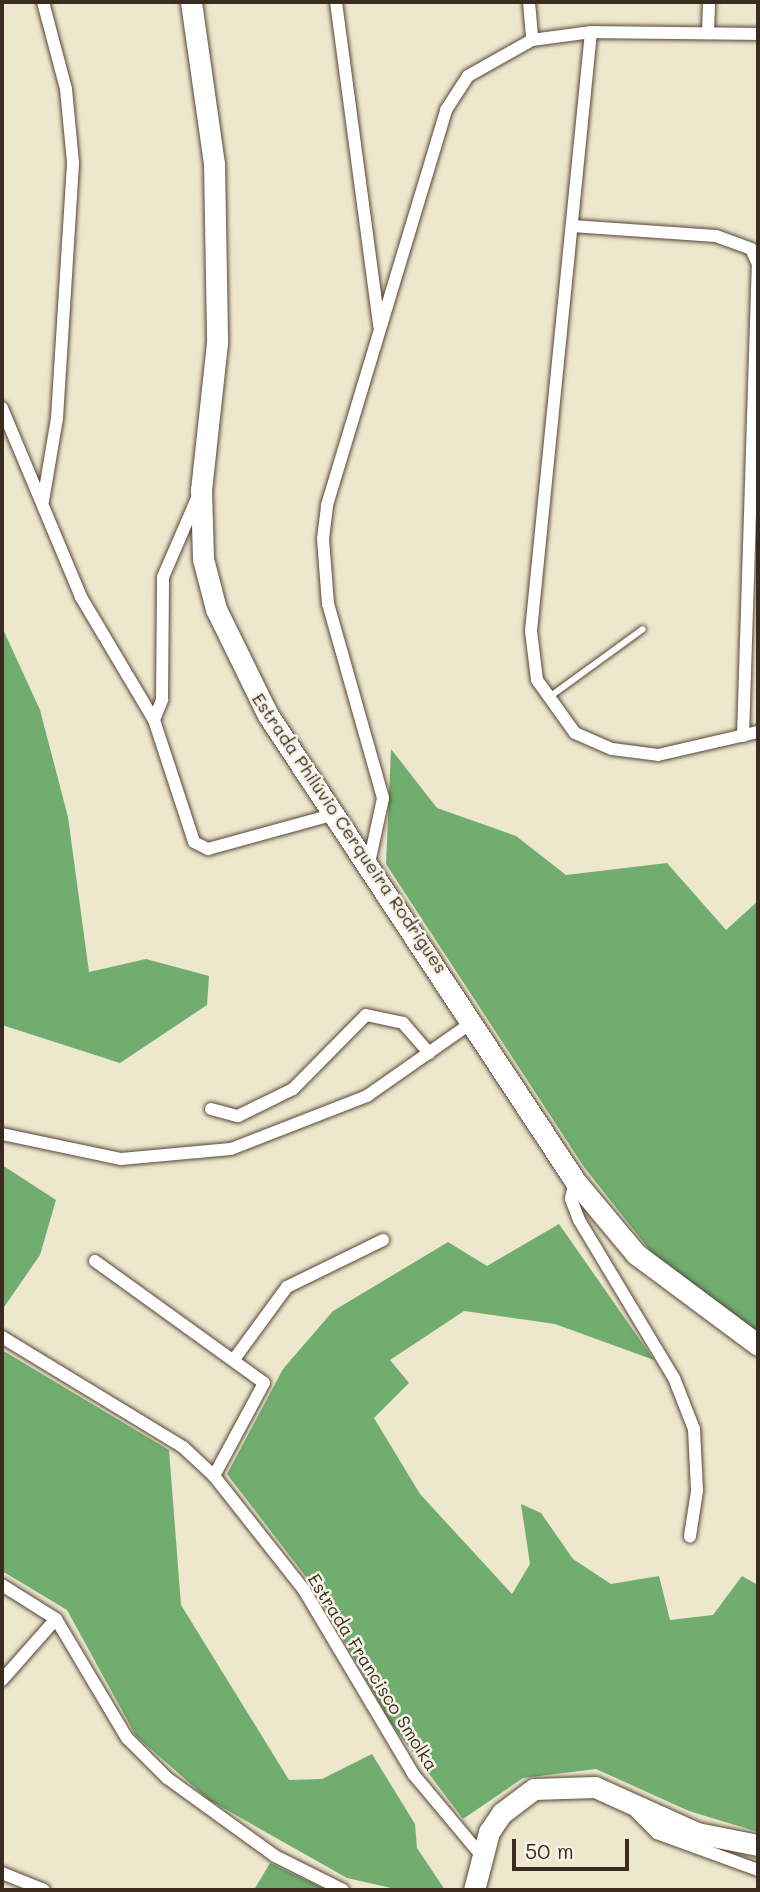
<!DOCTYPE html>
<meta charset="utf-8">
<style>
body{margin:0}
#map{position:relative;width:760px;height:1892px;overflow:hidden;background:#ede7cd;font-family:Mali,sans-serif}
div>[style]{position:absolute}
.forest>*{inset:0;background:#70ad6e}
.roads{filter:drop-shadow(0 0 2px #564638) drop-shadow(0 0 2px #564638)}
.service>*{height:6px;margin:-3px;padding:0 3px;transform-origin:3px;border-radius:3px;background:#fff}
.minor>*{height:12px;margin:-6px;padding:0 6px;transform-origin:6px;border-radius:6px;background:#fff}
.primary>*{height:21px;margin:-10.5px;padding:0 10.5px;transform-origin:10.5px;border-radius:10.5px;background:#fff}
span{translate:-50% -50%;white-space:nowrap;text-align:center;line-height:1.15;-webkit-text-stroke:5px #f7f3e8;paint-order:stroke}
.street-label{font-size:18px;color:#3b2a1e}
.frame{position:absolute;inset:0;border:4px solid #3b2a1e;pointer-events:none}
.scale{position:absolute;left:512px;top:1839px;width:117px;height:32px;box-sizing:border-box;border:4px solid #3b2a1e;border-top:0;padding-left:9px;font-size:21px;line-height:24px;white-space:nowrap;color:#3b2a1e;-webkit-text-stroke:5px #f7f3e8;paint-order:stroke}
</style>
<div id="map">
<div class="forest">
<i style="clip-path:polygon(2px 627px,40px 710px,68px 817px,89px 972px,146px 959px,209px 976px,207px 1005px,120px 1063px,2px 1025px)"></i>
<i style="clip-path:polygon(391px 749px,437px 808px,516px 836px,566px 875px,667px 863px,726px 930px,758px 901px,758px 1334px,652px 1253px,584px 1167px,386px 864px)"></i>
<i style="clip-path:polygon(2px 1165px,56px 1200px,40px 1255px,2px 1310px)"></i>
<i style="clip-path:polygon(559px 1224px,654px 1360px,555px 1324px,464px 1311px,390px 1360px,409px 1383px,374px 1418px,420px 1494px,512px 1594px,530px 1564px,521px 1504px,541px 1513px,573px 1559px,611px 1584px,659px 1576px,670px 1620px,713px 1615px,742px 1576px,758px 1585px,758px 1832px,689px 1811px,596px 1769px,523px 1778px,463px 1819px,390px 1722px,313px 1586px,227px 1474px,283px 1369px,333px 1311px,448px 1242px,487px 1266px)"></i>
<i style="clip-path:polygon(2px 1350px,169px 1450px,181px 1605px,289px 1780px,322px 1779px,372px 1754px,415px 1824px,417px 1848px,445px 1890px,400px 1890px,347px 1878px,209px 1800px,136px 1736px,67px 1610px,2px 1571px)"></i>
<i style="clip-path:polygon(270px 1863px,327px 1890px,254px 1890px)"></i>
</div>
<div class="roads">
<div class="service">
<i style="left:548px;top:698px;width:117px;rotate:-36deg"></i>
</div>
<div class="minor">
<i style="left:336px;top:2px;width:327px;rotate:82.4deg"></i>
<i style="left:529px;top:2px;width:38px;rotate:85deg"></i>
<i style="left:591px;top:32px;width:602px;rotate:95.72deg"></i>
<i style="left:531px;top:631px;width:49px;rotate:83deg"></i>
<i style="left:537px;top:680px;width:65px;rotate:54.4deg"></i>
<i style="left:575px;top:733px;width:40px;rotate:23.4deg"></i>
<i style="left:612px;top:749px;width:46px;rotate:7.4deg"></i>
<i style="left:658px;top:755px;width:103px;rotate:-13deg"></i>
<i style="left:708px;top:33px;width:31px;rotate:-88deg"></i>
<i style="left:572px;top:226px;width:144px;rotate:4deg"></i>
<i style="left:716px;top:236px;width:37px;rotate:20deg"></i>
<i style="left:751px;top:249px;width:17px;rotate:65deg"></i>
<i style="left:2px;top:408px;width:205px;rotate:67.3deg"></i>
<i style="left:81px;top:597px;width:143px;rotate:59.3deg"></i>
<i style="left:154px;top:720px;width:128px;rotate:71.8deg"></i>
<i style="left:194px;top:842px;width:16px;rotate:27deg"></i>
<i style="left:208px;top:849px;width:132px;rotate:-15.4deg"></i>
<i style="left:43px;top:501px;width:84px;rotate:-80.4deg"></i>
<i style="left:57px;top:418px;width:256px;rotate:-86.4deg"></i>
<i style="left:73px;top:162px;width:73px;rotate:-95.5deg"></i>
<i style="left:66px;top:89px;width:90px;rotate:-104.8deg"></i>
<i style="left:154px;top:720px;width:22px;rotate:-68deg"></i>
<i style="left:162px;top:700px;width:123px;rotate:-89.5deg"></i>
<i style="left:163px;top:577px;width:88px;rotate:-66.6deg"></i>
<i style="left:743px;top:736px;width:469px;rotate:-88.2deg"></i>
<i style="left:369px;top:863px;width:66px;rotate:-77.8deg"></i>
<i style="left:383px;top:798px;width:202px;rotate:-105.8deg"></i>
<i style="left:328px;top:604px;width:65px;rotate:-94.4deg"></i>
<i style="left:323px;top:539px;width:34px;rotate:-83deg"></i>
<i style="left:327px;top:505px;width:413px;rotate:-73.2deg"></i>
<i style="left:446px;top:110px;width:40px;rotate:-57.1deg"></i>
<i style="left:468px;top:76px;width:73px;rotate:-29.4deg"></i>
<i style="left:532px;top:40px;width:60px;rotate:-7.7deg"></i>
<i style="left:591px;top:32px;width:167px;rotate:0.7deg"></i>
<i style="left:211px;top:1109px;width:28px;rotate:15deg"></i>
<i style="left:238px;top:1116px;width:61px;rotate:-26.1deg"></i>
<i style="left:293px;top:1089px;width:104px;rotate:-45.4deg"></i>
<i style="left:366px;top:1015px;width:38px;rotate:12deg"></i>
<i style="left:403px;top:1023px;width:40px;rotate:49deg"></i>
<i style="left:2px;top:1134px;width:122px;rotate:11.9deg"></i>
<i style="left:121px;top:1159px;width:110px;rotate:-5.2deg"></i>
<i style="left:231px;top:1149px;width:146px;rotate:-21.3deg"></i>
<i style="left:367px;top:1096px;width:131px;rotate:-35deg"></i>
<i style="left:575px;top:1181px;width:18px;rotate:103deg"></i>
<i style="left:571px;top:1199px;width:22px;rotate:69deg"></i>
<i style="left:579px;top:1220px;width:184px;rotate:59deg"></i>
<i style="left:674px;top:1378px;width:55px;rotate:68.6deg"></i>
<i style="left:694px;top:1429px;width:62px;rotate:87.2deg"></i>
<i style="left:697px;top:1491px;width:46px;rotate:98.8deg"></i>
<i style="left:95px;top:1261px;width:208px;rotate:35.8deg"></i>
<i style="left:264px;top:1383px;width:106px;rotate:118.3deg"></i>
<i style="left:2px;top:1337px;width:212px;rotate:31.3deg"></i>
<i style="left:183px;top:1447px;width:42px;rotate:43.1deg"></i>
<i style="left:214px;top:1476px;width:145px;rotate:51.7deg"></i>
<i style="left:304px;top:1590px;width:215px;rotate:59.3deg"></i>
<i style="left:414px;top:1775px;width:103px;rotate:50.1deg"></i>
<i style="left:235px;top:1358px;width:88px;rotate:-53.8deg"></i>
<i style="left:287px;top:1287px;width:107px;rotate:-26.1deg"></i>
<i style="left:2px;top:1585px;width:64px;rotate:32.2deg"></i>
<i style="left:56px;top:1619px;width:139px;rotate:59.2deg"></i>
<i style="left:127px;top:1738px;width:57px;rotate:45deg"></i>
<i style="left:167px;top:1778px;width:133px;rotate:35.8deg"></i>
<i style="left:275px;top:1856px;width:76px;rotate:26.6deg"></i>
<i style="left:2px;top:1680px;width:81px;rotate:-48.5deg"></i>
<i style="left:636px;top:1812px;width:30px;rotate:45deg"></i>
<i style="left:657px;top:1833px;width:108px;rotate:20.1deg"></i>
<i style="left:2px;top:1873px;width:45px;rotate:22deg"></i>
</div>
<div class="primary">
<i style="left:191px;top:2px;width:163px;rotate:81.9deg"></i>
<i style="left:214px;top:163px;width:180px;rotate:89deg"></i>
<i style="left:217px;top:343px;width:148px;rotate:96.2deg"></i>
<i style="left:201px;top:490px;width:69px;rotate:88.3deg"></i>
<i style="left:203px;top:559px;width:52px;rotate:75.4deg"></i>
<i style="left:216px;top:609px;width:118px;rotate:63.9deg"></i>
<i style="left:268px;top:715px;width:558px;rotate:56.62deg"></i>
<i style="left:575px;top:1181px;width:95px;rotate:50.1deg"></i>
<i style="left:636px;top:1254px;width:152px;rotate:36.7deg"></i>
<i style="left:474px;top:1890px;width:60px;rotate:-75.5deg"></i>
<i style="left:489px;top:1832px;width:23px;rotate:-56deg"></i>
<i style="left:502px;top:1813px;width:40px;rotate:-37deg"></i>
<i style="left:534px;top:1789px;width:61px;rotate:-1.9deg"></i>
<i style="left:595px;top:1787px;width:112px;rotate:24.3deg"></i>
<i style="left:697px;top:1833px;width:62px;rotate:11.1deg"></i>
</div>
</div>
<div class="street-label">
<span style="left:350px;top:833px;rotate:56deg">Estrada Philúvio Cerqueira Rodrigues</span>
<span style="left:373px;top:1672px;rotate:58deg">Estrada Francisco Smolka</span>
</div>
<div class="frame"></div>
<div class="scale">50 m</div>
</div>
